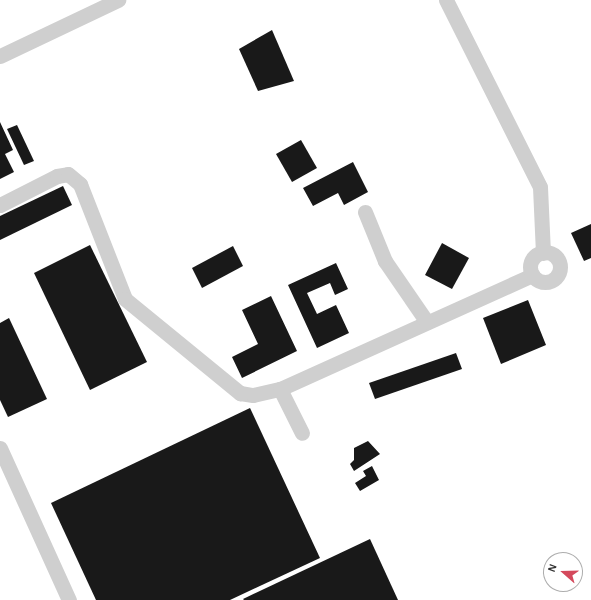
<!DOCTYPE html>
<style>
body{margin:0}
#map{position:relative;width:591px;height:600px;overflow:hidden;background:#fff;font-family:"Alegreya Sans",sans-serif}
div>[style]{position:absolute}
.building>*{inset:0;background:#191919}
.minor>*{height:15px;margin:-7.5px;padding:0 7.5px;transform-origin:7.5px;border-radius:7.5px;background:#cfcfcf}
.minor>.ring{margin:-7.5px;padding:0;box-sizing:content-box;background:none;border:15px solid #cfcfcf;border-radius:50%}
span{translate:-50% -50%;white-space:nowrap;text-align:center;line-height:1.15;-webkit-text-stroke:4px #fff;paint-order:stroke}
.north{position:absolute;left:543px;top:552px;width:40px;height:40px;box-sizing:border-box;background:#fff;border:1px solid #adadad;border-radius:50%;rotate:290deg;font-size:11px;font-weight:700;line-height:16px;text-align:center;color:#323232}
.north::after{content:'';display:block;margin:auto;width:14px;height:18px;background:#d4495c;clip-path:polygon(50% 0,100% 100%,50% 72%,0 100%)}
</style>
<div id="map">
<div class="building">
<i style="clip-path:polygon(272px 30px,294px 81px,258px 91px,239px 49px)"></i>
<i style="clip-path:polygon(0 122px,13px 150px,5px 154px,14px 172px,0 179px)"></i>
<i style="clip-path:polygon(17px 125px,34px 161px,24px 165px,7px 129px)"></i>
<i style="clip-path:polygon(301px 140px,317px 168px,292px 182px,276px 154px)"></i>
<i style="clip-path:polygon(353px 162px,368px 192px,344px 205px,338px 193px,313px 206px,303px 188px)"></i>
<i style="clip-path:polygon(63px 186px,72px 205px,0 240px,0 216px)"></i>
<i style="clip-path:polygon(591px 224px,591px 258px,584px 261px,571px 233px)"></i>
<i style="clip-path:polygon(442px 243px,469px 258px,452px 289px,425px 275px)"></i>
<i style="clip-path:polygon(90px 245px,147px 362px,90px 390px,34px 273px)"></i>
<i style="clip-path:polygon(233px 246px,243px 266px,202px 288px,192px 268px)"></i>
<i style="clip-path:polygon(336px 263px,348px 289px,335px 295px,330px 283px,307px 293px,317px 314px,336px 305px,349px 333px,317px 348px,288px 285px)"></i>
<i style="clip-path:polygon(271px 296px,297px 351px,242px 378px,232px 357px,258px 344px,242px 310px)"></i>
<i style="clip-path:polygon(528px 300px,546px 345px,501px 364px,483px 318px)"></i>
<i style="clip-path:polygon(9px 318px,47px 399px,8px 417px,0 400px,0 323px)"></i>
<i style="clip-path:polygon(456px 353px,462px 369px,375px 399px,369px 383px)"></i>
<i style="clip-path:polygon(250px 408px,320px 558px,230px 600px,96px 600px,51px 503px)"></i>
<i style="clip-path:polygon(368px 441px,380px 454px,354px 471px,350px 464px,354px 460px,354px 448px)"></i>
<i style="clip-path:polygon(372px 466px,379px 480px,360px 491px,355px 483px,366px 476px,363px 471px)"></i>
<i style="clip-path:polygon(370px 539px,398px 600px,244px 600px,243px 599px)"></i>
</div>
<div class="minor">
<i style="left:446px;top:0;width:209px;rotate:63.3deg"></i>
<i style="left:540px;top:187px;width:66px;rotate:87.4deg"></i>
<i style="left:0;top:56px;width:131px;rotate:-25.4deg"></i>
<i style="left:0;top:205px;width:64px;rotate:-27deg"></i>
<i style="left:57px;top:176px;width:11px;rotate:-10deg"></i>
<i style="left:68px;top:174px;width:16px;rotate:40deg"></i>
<i style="left:80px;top:184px;width:123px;rotate:68.6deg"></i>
<i style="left:125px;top:299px;width:149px;rotate:39.3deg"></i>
<i style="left:240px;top:393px;width:13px;rotate:9deg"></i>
<i style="left:253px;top:395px;width:28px;rotate:-13deg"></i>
<i style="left:280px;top:389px;width:277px;rotate:-24.3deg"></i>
<i style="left:365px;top:212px;width:53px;rotate:67.8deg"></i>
<i style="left:385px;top:261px;width:74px;rotate:55.5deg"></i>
<i class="ring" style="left:530px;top:252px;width:15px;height:15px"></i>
<i style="left:280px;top:389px;width:49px;rotate:63.4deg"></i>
<i style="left:0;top:448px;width:167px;rotate:65.6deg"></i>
</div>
<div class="north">N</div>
</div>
